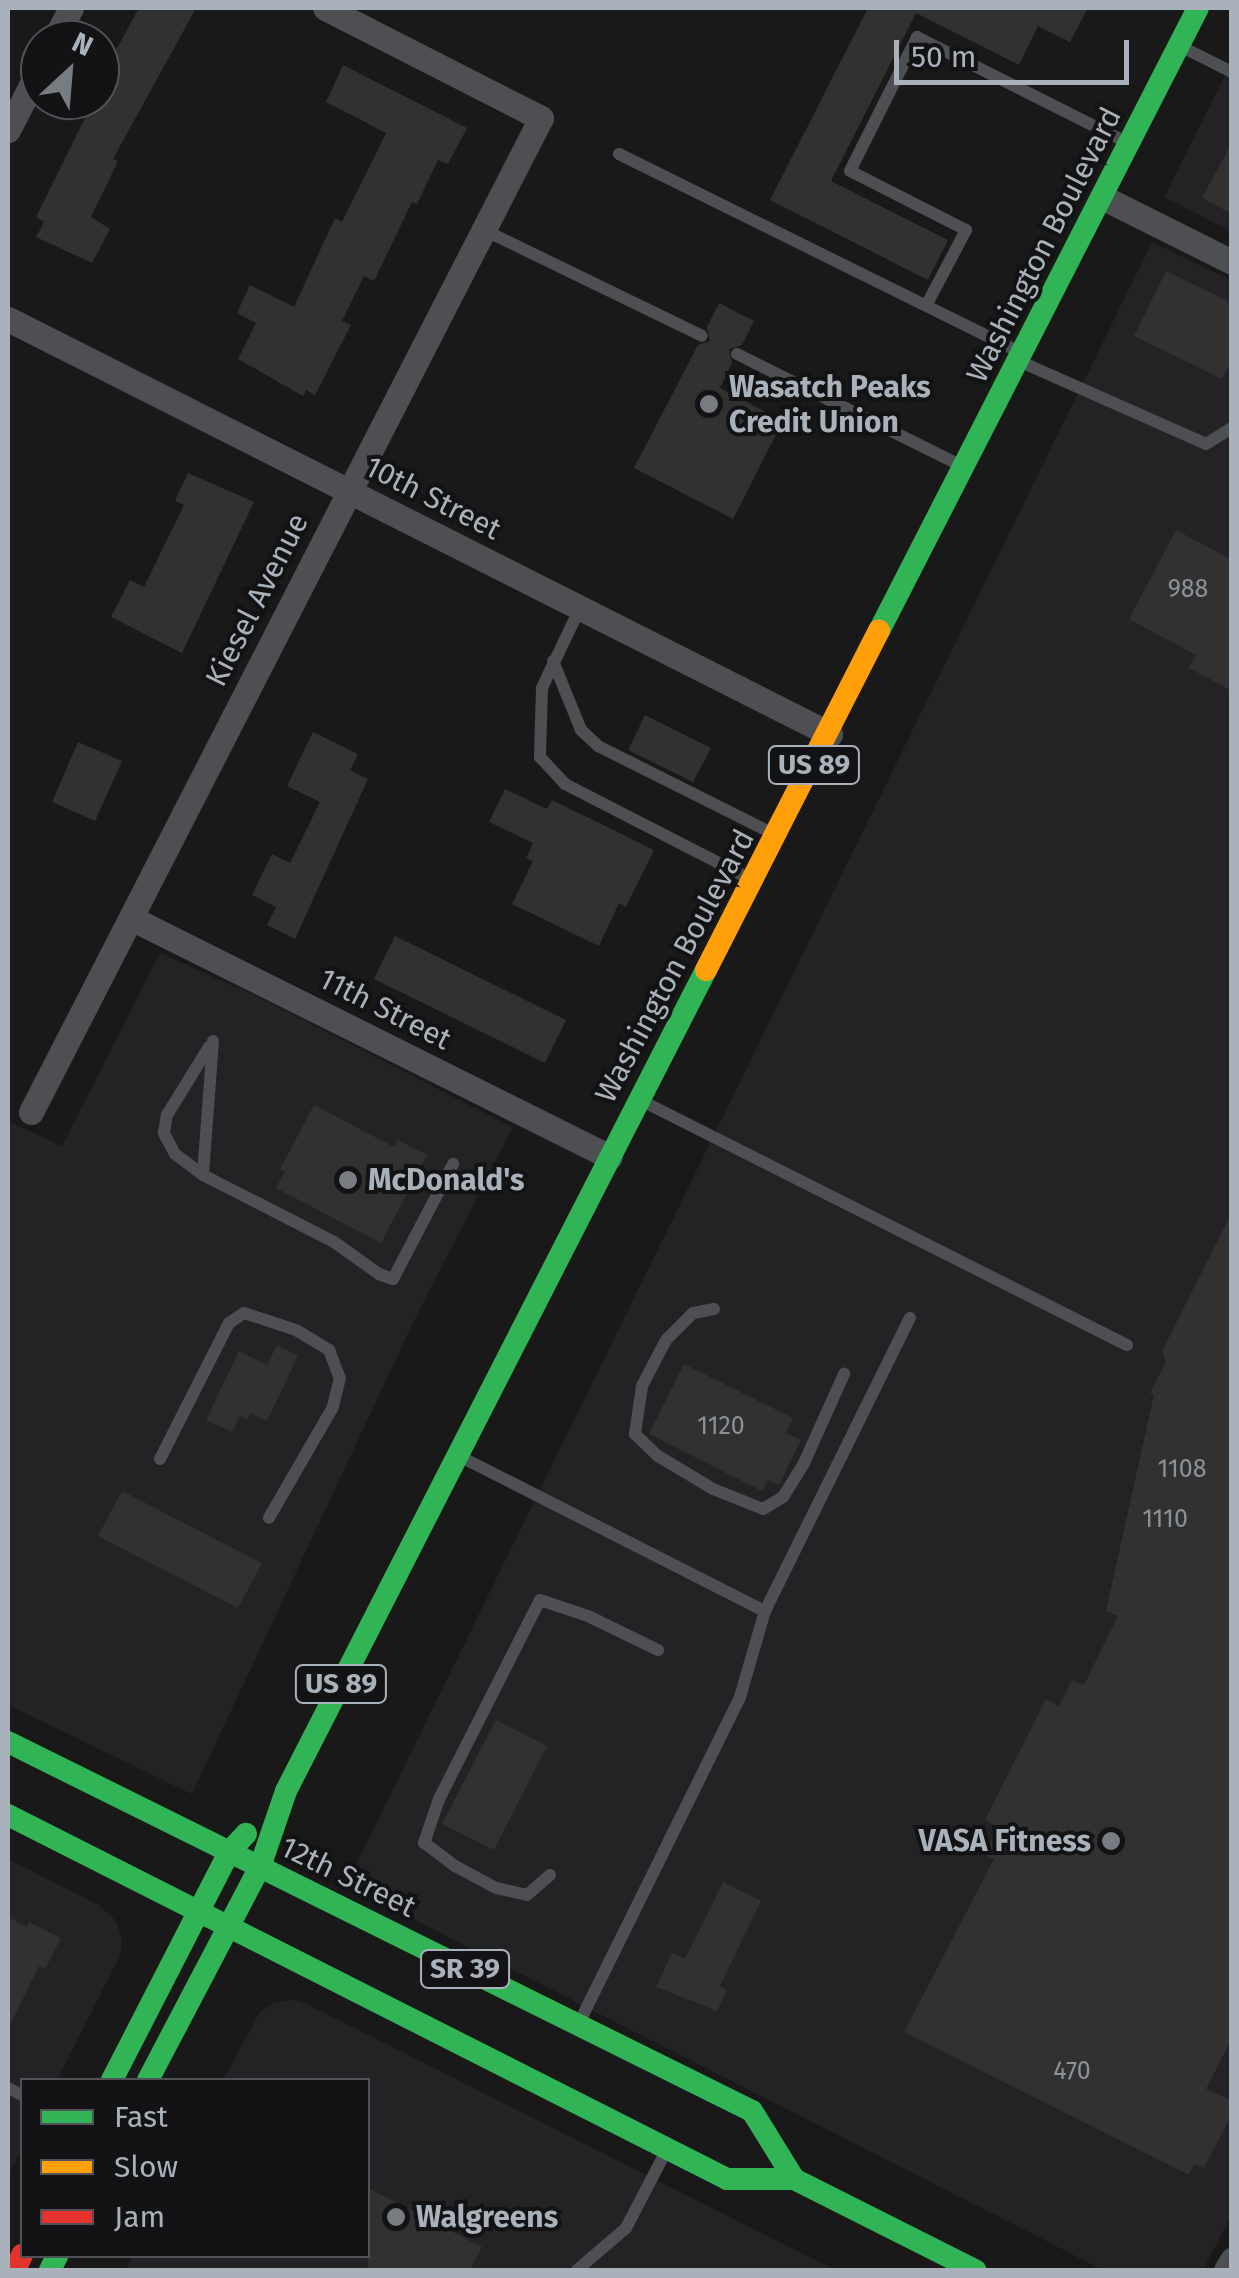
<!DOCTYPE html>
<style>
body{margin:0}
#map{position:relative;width:1239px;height:2278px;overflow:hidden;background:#191919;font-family:"Fira Sans",sans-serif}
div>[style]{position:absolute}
.built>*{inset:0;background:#232325}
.building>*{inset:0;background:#313131}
.lane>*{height:12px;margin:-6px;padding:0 6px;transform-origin:6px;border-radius:6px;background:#4d4f52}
.street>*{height:25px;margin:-12.5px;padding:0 12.5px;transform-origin:12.5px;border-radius:12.5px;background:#4d4f52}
.fast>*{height:22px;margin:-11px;padding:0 11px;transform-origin:11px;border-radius:11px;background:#30b455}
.slow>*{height:22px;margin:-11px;padding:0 11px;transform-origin:11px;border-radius:11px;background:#ff9f0a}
.jam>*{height:22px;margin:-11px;padding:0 11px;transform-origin:11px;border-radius:11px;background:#e5322d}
.dots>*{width:28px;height:28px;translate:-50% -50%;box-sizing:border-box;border:5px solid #131315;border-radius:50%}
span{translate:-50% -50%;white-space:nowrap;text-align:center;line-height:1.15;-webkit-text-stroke:8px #131315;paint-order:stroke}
.number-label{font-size:25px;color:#8b9198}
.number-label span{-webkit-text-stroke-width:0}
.shield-label span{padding:2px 8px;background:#131315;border:2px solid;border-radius:8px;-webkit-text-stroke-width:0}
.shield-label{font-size:28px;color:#a9b1bb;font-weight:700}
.street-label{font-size:30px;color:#a9b1bb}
.poi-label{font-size:30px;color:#a9b1bb;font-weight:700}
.left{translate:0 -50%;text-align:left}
.right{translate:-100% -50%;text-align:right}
.frame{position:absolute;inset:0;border:10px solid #a9b1bb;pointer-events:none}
.legend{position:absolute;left:20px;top:2078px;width:350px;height:180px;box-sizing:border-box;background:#131315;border:2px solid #4f5257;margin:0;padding:12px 18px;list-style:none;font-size:30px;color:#a9b1bb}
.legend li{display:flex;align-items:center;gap:20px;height:50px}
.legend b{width:50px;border:2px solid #4f5257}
.north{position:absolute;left:20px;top:20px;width:100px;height:100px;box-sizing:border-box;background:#131315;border:2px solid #4f5257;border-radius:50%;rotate:26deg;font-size:28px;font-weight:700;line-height:40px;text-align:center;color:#a9b1bb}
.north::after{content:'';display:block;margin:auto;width:35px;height:45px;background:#777c82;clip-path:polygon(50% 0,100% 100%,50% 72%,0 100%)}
.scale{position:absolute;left:894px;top:40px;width:235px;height:45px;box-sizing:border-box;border:5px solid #a9b1bb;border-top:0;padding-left:12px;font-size:30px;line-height:35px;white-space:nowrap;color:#a9b1bb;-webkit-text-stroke:8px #131315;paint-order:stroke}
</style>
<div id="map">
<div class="built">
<i style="clip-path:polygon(1231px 64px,1231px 231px,1164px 197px)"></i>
<i style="clip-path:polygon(1152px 242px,1231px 280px,1232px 2214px,1203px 2270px,1103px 2270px,346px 1885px)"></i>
<i style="clip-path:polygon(160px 953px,252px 994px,513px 1127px,413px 1323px,192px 1794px,8px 1705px,8px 1121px,62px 1146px)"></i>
<i style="clip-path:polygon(8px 1859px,99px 1905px,116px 1921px,122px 1939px,121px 1954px,57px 2080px,22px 2080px,22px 2148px,8px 2177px)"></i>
<i style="clip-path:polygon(294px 2000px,305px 2003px,835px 2270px,126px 2270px,133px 2256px,368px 2256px,368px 2080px,223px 2080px,260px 2012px,273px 2003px)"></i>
</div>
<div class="building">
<i style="clip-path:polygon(139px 8px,196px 8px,113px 159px,118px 161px,91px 217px,110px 229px,92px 263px,36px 237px,44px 222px,36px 217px,94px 100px,100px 100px,100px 88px,116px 61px,111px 59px)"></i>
<i style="clip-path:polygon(868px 8px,1088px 8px,1070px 42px,1038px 26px,1019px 65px,916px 13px,831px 181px,948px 240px,928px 280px,770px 200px)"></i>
<i style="clip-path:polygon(343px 65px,467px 128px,448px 164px,438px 160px,417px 204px,412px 202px,374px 281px,364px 276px,342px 321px,351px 325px,315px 395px,306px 390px,303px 396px,238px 359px,256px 323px,237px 313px,250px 285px,294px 307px,335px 218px,342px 222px,386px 133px,326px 102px)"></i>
<i style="clip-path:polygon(1232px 142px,1232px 214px,1202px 198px)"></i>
<i style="clip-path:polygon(1166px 271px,1232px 303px,1232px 360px,1222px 379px,1134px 336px)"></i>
<i style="clip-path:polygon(719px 303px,754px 321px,742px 345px,729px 349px,732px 363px,720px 388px,783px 421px,733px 519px,634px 468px,698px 345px,710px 341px,707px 327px)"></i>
<i style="clip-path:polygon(188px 473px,254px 502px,182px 653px,111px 617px,130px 580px,144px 587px,184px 505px,175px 501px)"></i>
<i style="clip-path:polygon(1176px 530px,1232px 560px,1232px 691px,1189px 668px,1196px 655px,1129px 619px)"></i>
<i style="clip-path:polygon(645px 715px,711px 748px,693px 782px,628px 750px)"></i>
<i style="clip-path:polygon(313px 732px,358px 754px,350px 770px,368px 779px,295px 939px,267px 925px,276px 907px,252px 895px,272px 854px,290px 863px,320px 802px,287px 786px)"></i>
<i style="clip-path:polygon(78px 742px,122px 761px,95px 821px,52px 802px)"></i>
<i style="clip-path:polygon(505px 789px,547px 809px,552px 800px,654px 850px,626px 907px,619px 903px,599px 946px,512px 904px,533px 861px,526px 858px,533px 843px,489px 822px)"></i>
<i style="clip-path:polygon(395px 936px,566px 1020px,545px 1063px,374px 979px)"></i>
<i style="clip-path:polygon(314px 1105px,394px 1147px,398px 1140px,427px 1155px,381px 1243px,276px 1188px,285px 1171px,280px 1169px)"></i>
<i style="clip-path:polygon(1232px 1212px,1232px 2038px,1206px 2089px,1232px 2101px,1232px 2114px,1204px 2168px,1194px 2164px,1189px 2175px,904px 2032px,994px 1859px,984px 1854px,998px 1827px,985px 1820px,1046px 1699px,1059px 1706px,1072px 1680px,1084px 1685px,1118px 1616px,1106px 1611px,1154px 1395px,1150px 1393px,1166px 1362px,1162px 1351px)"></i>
<i style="clip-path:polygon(277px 1345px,298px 1356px,267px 1421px,250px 1413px,247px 1420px,240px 1416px,232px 1432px,206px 1420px,239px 1351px,267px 1365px)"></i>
<i style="clip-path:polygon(684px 1364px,793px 1418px,786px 1433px,801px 1440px,779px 1485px,768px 1480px,762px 1491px,649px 1434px)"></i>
<i style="clip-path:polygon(122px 1491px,262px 1563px,238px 1608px,98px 1536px)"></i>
<i style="clip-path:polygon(496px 1720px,547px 1746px,494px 1850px,442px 1824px)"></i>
<i style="clip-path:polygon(723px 1882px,761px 1901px,720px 1986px,727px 1990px,717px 2011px,656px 1987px,672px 1953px,685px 1959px)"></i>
<i style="clip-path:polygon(8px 1917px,27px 1927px,29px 1922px,61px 1938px,45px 1969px,39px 1966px,8px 2029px)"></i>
<i style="clip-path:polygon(368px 2188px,482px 2247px,470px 2270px,368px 2270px)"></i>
</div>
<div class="lane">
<i style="left:1186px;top:49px;width:51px;rotate:26.6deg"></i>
<i style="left:619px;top:154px;width:443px;rotate:26.3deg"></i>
<i style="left:484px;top:230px;width:242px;rotate:25.9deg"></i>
<i style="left:927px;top:304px;width:84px;rotate:-62.2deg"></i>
<i style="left:966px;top:230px;width:130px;rotate:-153deg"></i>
<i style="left:850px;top:171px;width:150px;rotate:-63.4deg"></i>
<i style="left:917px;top:37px;width:229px;rotate:26.7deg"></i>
<i style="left:737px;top:354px;width:247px;rotate:26.5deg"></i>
<i style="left:1021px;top:362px;width:202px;rotate:23.9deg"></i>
<i style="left:1206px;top:444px;width:31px;rotate:-32deg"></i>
<i style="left:579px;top:610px;width:86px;rotate:115.4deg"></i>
<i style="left:542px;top:688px;width:69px;rotate:91.7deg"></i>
<i style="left:540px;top:757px;width:37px;rotate:47deg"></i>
<i style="left:565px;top:784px;width:206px;rotate:27.2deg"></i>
<i style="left:553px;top:661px;width:74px;rotate:67.9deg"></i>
<i style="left:581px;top:730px;width:23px;rotate:43deg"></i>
<i style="left:598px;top:746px;width:195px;rotate:26.6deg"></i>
<i style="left:213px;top:1041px;width:134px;rotate:94.3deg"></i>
<i style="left:203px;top:1175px;width:147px;rotate:27.1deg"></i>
<i style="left:334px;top:1242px;width:55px;rotate:35.4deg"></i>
<i style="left:379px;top:1274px;width:15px;rotate:20deg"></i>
<i style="left:393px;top:1279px;width:130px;rotate:-62.4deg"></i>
<i style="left:642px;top:1101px;width:543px;rotate:26.71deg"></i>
<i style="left:203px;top:1175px;width:35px;rotate:-143deg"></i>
<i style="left:175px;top:1154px;width:24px;rotate:-118deg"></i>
<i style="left:164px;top:1133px;width:18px;rotate:-81deg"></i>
<i style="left:167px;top:1115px;width:80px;rotate:-58.3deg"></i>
<i style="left:714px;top:1309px;width:21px;rotate:169deg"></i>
<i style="left:693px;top:1313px;width:38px;rotate:135deg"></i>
<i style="left:666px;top:1340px;width:52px;rotate:117.6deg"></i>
<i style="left:642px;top:1386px;width:49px;rotate:98.3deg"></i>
<i style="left:635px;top:1434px;width:32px;rotate:44deg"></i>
<i style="left:658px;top:1456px;width:64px;rotate:31deg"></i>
<i style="left:713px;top:1489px;width:54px;rotate:21.8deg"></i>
<i style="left:763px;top:1509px;width:23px;rotate:-31deg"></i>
<i style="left:783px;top:1497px;width:40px;rotate:-58deg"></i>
<i style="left:804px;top:1463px;width:98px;rotate:-65.8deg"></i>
<i style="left:461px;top:1457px;width:341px;rotate:26.9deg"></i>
<i style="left:160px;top:1459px;width:153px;rotate:-63.1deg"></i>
<i style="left:229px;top:1323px;width:18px;rotate:-34deg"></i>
<i style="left:244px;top:1313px;width:55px;rotate:18.1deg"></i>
<i style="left:296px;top:1330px;width:39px;rotate:31deg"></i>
<i style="left:329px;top:1350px;width:30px;rotate:69deg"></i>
<i style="left:340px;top:1378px;width:30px;rotate:104deg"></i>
<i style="left:333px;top:1407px;width:128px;rotate:120deg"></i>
<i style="left:550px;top:1875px;width:30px;rotate:139deg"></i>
<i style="left:527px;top:1895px;width:32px;rotate:-167deg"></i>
<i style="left:496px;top:1888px;width:47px;rotate:-151.8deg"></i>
<i style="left:455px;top:1866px;width:39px;rotate:-143deg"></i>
<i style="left:424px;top:1843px;width:46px;rotate:-71.2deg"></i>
<i style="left:439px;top:1799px;width:223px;rotate:-63.1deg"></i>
<i style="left:540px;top:1600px;width:51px;rotate:18.4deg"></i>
<i style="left:588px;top:1616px;width:78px;rotate:25.9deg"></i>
<i style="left:580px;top:2021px;width:361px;rotate:-63.7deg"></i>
<i style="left:740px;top:1697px;width:90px;rotate:-73.8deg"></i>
<i style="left:765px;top:1611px;width:327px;rotate:-63.7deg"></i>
<i style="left:8px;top:2088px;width:16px;rotate:27deg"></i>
<i style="left:577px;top:2270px;width:65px;rotate:-40.6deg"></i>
<i style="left:626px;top:2228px;width:82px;rotate:-62.5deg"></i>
</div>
<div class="street">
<i style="left:54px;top:40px;width:36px;rotate:-62deg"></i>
<i style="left:8px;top:130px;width:70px;rotate:-62.7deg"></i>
<i style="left:1102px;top:197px;width:145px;rotate:26.6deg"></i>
<i style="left:8px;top:319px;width:921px;rotate:26.79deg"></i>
<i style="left:131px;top:918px;width:535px;rotate:26.52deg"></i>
<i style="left:31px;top:1112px;width:1117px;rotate:-62.84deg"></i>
<i style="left:541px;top:118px;width:242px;rotate:-153deg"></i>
<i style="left:1226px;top:2270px;width:12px;rotate:-59deg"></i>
</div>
<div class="fast">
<i style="left:879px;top:631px;width:700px;rotate:-62.89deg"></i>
<i style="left:8px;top:1742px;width:830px;rotate:26.38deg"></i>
<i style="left:752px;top:2111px;width:80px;rotate:58.3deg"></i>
<i style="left:8px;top:1815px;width:806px;rotate:26.85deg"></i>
<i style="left:727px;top:2179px;width:67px"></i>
<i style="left:794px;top:2179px;width:203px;rotate:26.7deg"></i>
<i style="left:112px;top:2080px;width:256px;rotate:-62.8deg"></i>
<i style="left:229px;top:1852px;width:25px;rotate:-47deg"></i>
<i style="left:148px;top:2080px;width:241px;rotate:-62.3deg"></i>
<i style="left:260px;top:1867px;width:80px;rotate:-71.1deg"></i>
<i style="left:286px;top:1791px;width:922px;rotate:-62.91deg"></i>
<i style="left:50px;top:2270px;width:16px;rotate:-63deg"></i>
</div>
<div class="slow">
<i style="left:706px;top:970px;width:381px;rotate:-63deg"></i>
</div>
<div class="jam">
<i style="left:15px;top:2270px;width:17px;rotate:-65deg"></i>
</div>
<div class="dots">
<i style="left:709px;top:404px;background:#777c82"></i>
<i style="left:348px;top:1180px;background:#777c82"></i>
<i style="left:1111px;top:1841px;background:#777c82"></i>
<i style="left:396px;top:2217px;background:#777c82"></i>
</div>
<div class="number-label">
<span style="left:1188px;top:589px">988</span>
<span style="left:721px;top:1426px">1120</span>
<span style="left:1182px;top:1469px">1108</span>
<span style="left:1165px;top:1519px">1110</span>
<span style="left:1072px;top:2071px">470</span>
</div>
<div class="shield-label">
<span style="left:814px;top:765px">US 89</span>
<span style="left:341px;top:1684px">US 89</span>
<span style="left:465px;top:1969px">SR 39</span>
</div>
<div class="street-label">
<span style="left:1044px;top:245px;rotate:-63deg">Washington Boulevard</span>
<span style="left:433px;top:498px;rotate:27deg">10th Street</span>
<span style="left:257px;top:600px;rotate:-63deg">Kiesel Avenue</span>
<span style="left:675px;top:966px;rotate:-62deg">Washington Boulevard</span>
<span style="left:385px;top:1009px;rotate:27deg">11th Street</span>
<span style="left:348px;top:1877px;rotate:26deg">12th Street</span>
</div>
<div class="poi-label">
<span class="left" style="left:729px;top:404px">Wasatch Peaks<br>Credit Union</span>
<span class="left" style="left:368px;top:1180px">McDonald's</span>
<span class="right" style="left:1091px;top:1841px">VASA Fitness</span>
<span class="left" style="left:416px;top:2217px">Walgreens</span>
</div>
<div class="frame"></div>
<ul class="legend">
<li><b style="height:12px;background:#30b455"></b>Fast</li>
<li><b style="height:12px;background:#ff9f0a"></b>Slow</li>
<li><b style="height:12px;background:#e5322d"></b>Jam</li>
</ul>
<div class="north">N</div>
<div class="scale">50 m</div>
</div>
